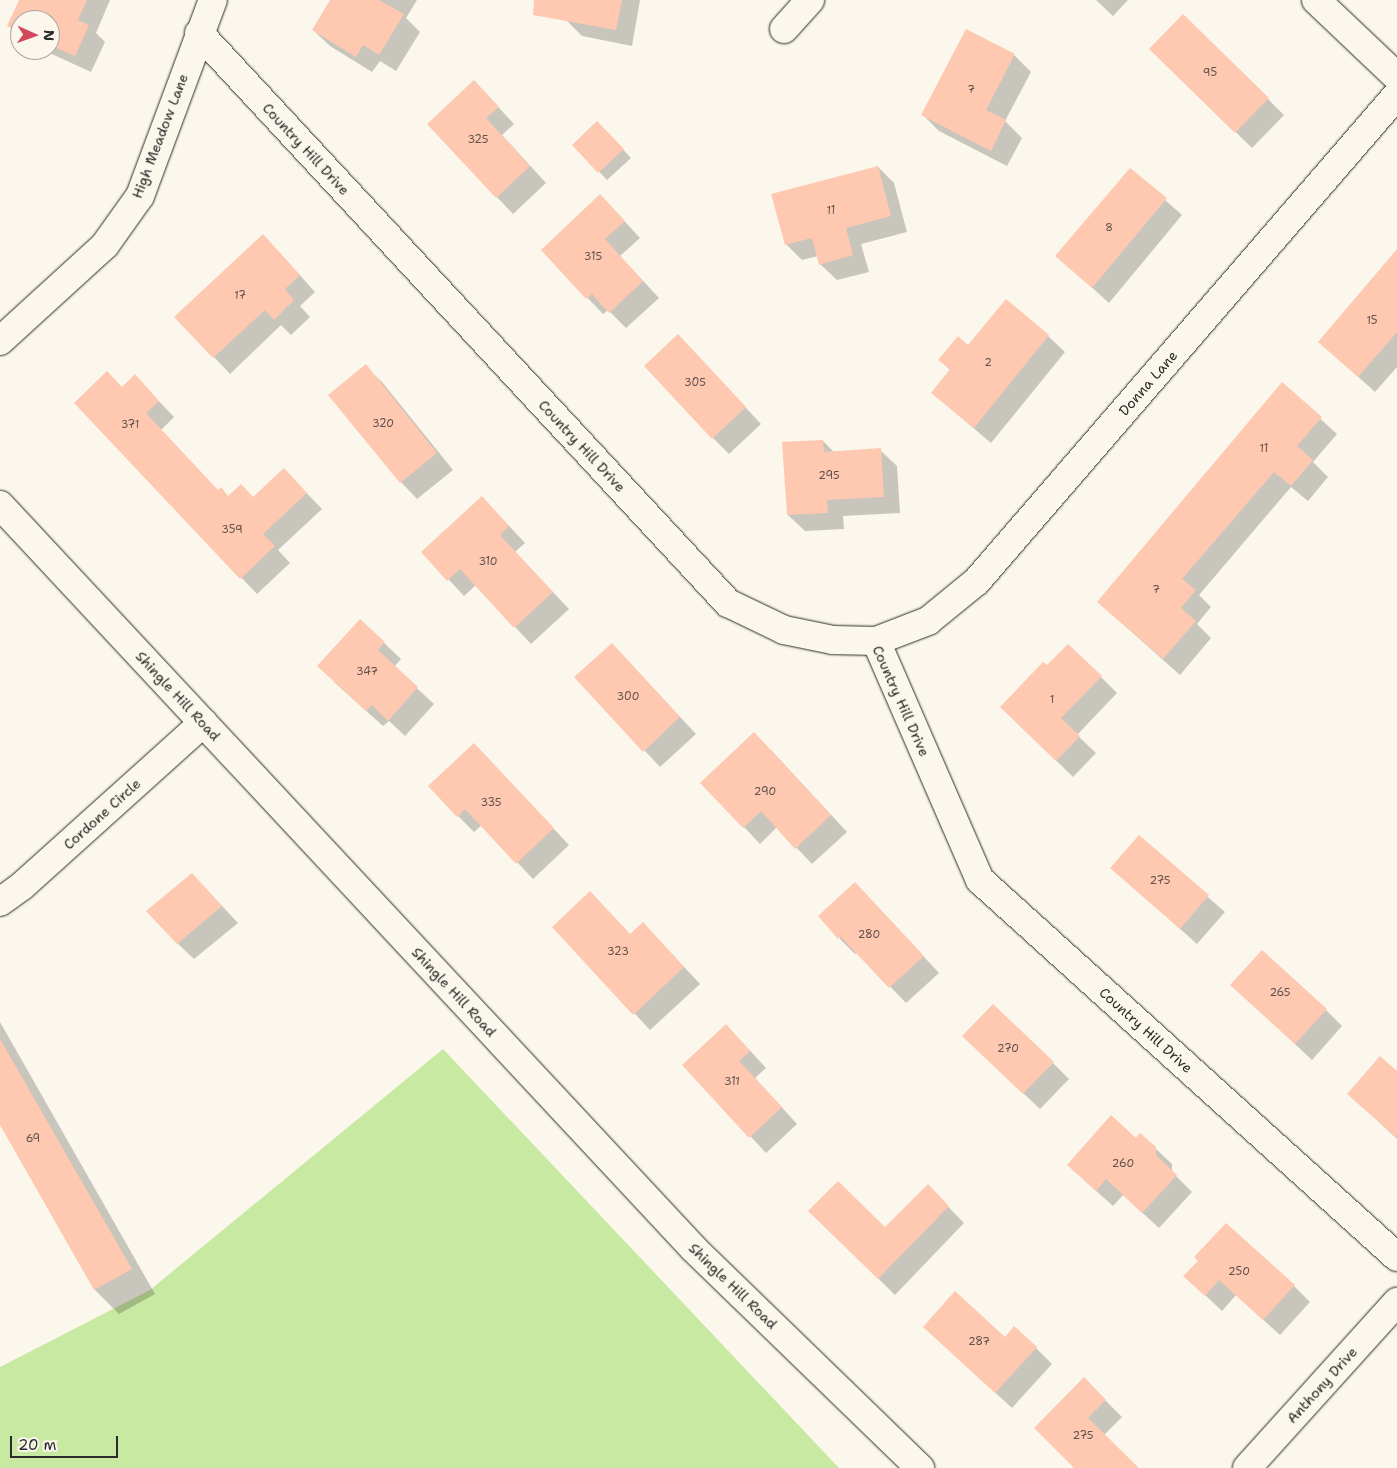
<!DOCTYPE html>
<style>
body{margin:0}
#map{position:relative;width:1397px;height:1468px;overflow:hidden;background:#fbf7ec;font-family:"Shantell Sans",sans-serif}
div>[style]{position:absolute}
.green>*{inset:0;background:#c8e9a2}
.shadow>*{inset:0;background:#0003}
.building>*{inset:0;background:#ffc8b1}
.roads{filter:drop-shadow(0 0 1px #2b2b2b) drop-shadow(0 0 1px #2b2b2b)}
.street>*{height:28px;margin:-14px;padding:0 14px;transform-origin:14px;border-radius:14px;background:#fbf7ec}
.secondary>*{height:28px;margin:-14px;padding:0 14px;transform-origin:14px;border-radius:14px;background:#fbf7ec}
span{translate:-50% -50%;white-space:nowrap;text-align:center;line-height:1.15;-webkit-text-stroke:4px #fbf7ec;paint-order:stroke}
.number-label{font-size:11px;color:#60524c}
.number-label span{-webkit-text-stroke-width:0}
.street-label{font-size:14px;color:#2b2b2b}
.north{position:absolute;left:10px;top:10px;width:50px;height:50px;box-sizing:border-box;background:#fbf7ec;border:1px solid #a8a59f;border-radius:50%;rotate:92deg;font-size:14px;font-weight:700;line-height:20px;text-align:center;color:#2b2b2b}
.north::after{content:'';display:block;margin:auto;width:18px;height:22px;background:#d1495b;clip-path:polygon(50% 0,100% 100%,50% 72%,0 100%)}
.scale{position:absolute;left:10px;top:1436px;width:108px;height:22px;box-sizing:border-box;border:2px solid #2b2b2b;border-top:0;padding-left:6px;font-size:15px;line-height:18px;white-space:nowrap;color:#2b2b2b;-webkit-text-stroke:4px #fbf7ec;paint-order:stroke}
</style>
<div id="map">
<div class="green">
<i style="clip-path:polygon(443px 1049px,839px 1468px,0 1468px,0 1367px,150px 1290px)"></i>
</div>
<div class="shadow">
<i style="clip-path:polygon(20px 0,110px 0,96px 33px,105px 42px,91px 72px,43px 50px,50px 50px,50px 20px,20px 20px,20px 37px,9px 26px)"></i>
<i style="clip-path:polygon(331px 0,417px 0,406px 18px,420px 32px,396px 71px,380px 61px,372px 72px,330px 46px,313px 30px)"></i>
<i style="clip-path:polygon(569px 0,640px 0,632px 46px,582px 36px,566px 20px)"></i>
<i style="clip-path:polygon(1096px 0,1128px 0,1113px 16px)"></i>
<i style="clip-path:polygon(1183px 15px,1284px 115px,1252px 148px,1151px 49px)"></i>
<i style="clip-path:polygon(966px 30px,1014px 55px,1031px 72px,1005px 121px,1022px 138px,1007px 166px,939px 131px,923px 115px)"></i>
<i style="clip-path:polygon(490px 98px,514px 124px,502px 135px,546px 183px,513px 214px,428px 125px)"></i>
<i style="clip-path:polygon(605px 130px,631px 158px,607px 180px,574px 145px)"></i>
<i style="clip-path:polygon(878px 167px,894px 183px,907px 232px,861px 244px,869px 272px,837px 280px,820px 264px,818px 256px,802px 260px,786px 244px)"></i>
<i style="clip-path:polygon(1130px 169px,1182px 215px,1109px 303px,1057px 256px)"></i>
<i style="clip-path:polygon(616px 212px,640px 238px,620px 256px,659px 298px,626px 328px,608px 310px,603px 314px,542px 250px)"></i>
<i style="clip-path:polygon(279px 252px,315px 292px,300px 306px,310px 317px,291px 335px,281px 325px,230px 374px,176px 317px)"></i>
<i style="clip-path:polygon(1397px 279px,1397px 367px,1375px 392px,1320px 342px)"></i>
<i style="clip-path:polygon(1048px 336px,1065px 352px,991px 443px,932px 393px,950px 370px,940px 360px,969px 347px)"></i>
<i style="clip-path:polygon(694px 352px,761px 424px,729px 454px,713px 438px)"></i>
<i style="clip-path:polygon(365px 366px,382px 382px,453px 470px,417px 499px,401px 482px,330px 395px)"></i>
<i style="clip-path:polygon(135px 376px,174px 417px,161px 430px,218px 491px,229px 497px,253px 498px,299px 485px,322px 509px,278px 550px,290px 563px,257px 594px,75px 403px,122px 388px)"></i>
<i style="clip-path:polygon(1282px 384px,1337px 434px,1313px 462px,1328px 477px,1308px 501px,1291px 487px,1199px 595px,1211px 607px,1197px 624px,1211px 638px,1180px 675px,1098px 602px)"></i>
<i style="clip-path:polygon(823px 441px,835px 453px,880px 450px,897px 466px,900px 513px,843px 516px,844px 529px,805px 531px,788px 515px)"></i>
<i style="clip-path:polygon(498px 514px,525px 543px,515px 552px,569px 609px,531px 644px,476px 585px,464px 596px,423px 552px)"></i>
<i style="clip-path:polygon(360px 620px,401px 659px,394px 667px,434px 704px,405px 736px,389px 721px,383px 726px,334px 682px)"></i>
<i style="clip-path:polygon(628px 661px,696px 734px,660px 767px,576px 677px)"></i>
<i style="clip-path:polygon(1047px 667px,1101px 677px,1117px 693px,1077px 735px,1096px 753px,1073px 777px,1018px 723px)"></i>
<i style="clip-path:polygon(771px 750px,847px 832px,812px 864px,777px 827px,760px 844px,744px 827px)"></i>
<i style="clip-path:polygon(490px 761px,569px 845px,533px 879px,482px 825px,474px 832px,458px 816px)"></i>
<i style="clip-path:polygon(1139px 837px,1225px 912px,1197px 944px,1112px 868px)"></i>
<i style="clip-path:polygon(208px 891px,238px 923px,194px 959px,177px 943px)"></i>
<i style="clip-path:polygon(871px 900px,939px 973px,906px 1003px,857px 952px,855px 954px,839px 938px)"></i>
<i style="clip-path:polygon(606px 909px,631px 935px,659px 940px,700px 984px,650px 1030px,554px 927px)"></i>
<i style="clip-path:polygon(1232px 985px,1326px 1010px,1342px 1026px,1312px 1060px)"></i>
<i style="clip-path:polygon(0 1022px,155px 1294px,119px 1314px,95px 1290px,0 1122px)"></i>
<i style="clip-path:polygon(742px 1042px,766px 1068px,755px 1078px,797px 1124px,766px 1153px,684px 1065px)"></i>
<i style="clip-path:polygon(980px 1052px,1053px 1063px,1069px 1079px,1040px 1109px)"></i>
<i style="clip-path:polygon(1397px 1073px,1397px 1139px,1349px 1094px)"></i>
<i style="clip-path:polygon(1136px 1140px,1155px 1148px,1172px 1164px,1172px 1172px,1192px 1192px,1159px 1228px,1123px 1195px,1113px 1206px,1085px 1181px)"></i>
<i style="clip-path:polygon(928px 1186px,964px 1223px,895px 1295px,810px 1211px,885px 1229px)"></i>
<i style="clip-path:polygon(1185px 1276px,1294px 1286px,1310px 1302px,1280px 1335px,1236px 1295px,1222px 1311px)"></i>
<i style="clip-path:polygon(924px 1327px,1036px 1348px,1052px 1364px,1012px 1408px)"></i>
<i style="clip-path:polygon(1084px 1379px,1122px 1417px,1104px 1435px,1137px 1468px,1076px 1468px)"></i>
</div>
<div class="building">
<i style="clip-path:polygon(19px 0,87px 0,78px 20px,89px 25px,75px 56px,50px 45px,50px 20px,20px 20px,20px 32px,7px 26px)"></i>
<i style="clip-path:polygon(330px 0,379px 0,404px 14px,379px 55px,363px 45px,356px 57px,312px 30px)"></i>
<i style="clip-path:polygon(534px 0,622px 0,616px 30px,533px 15px)"></i>
<i style="clip-path:polygon(1183px 14px,1269px 98px,1235px 133px,1149px 49px)"></i>
<i style="clip-path:polygon(966px 29px,1015px 54px,986px 110px,1006px 120px,991px 151px,921px 115px)"></i>
<i style="clip-path:polygon(474px 80px,499px 107px,486px 118px,530px 166px,496px 198px,427px 124px)"></i>
<i style="clip-path:polygon(597px 121px,624px 149px,598px 173px,572px 145px)"></i>
<i style="clip-path:polygon(878px 166px,891px 216px,846px 228px,853px 255px,819px 265px,812px 238px,785px 245px,771px 194px)"></i>
<i style="clip-path:polygon(1130px 168px,1167px 198px,1092px 288px,1055px 256px)"></i>
<i style="clip-path:polygon(600px 194px,625px 221px,605px 239px,643px 281px,609px 313px,592px 294px,586px 299px,541px 250px)"></i>
<i style="clip-path:polygon(263px 234px,300px 275px,285px 289px,294px 300px,274px 320px,265px 310px,213px 358px,174px 317px)"></i>
<i style="clip-path:polygon(1397px 249px,1397px 332px,1358px 377px,1318px 342px)"></i>
<i style="clip-path:polygon(1006px 299px,1049px 335px,974px 428px,931px 393px,950px 369px,938px 360px,958px 336px,968px 345px)"></i>
<i style="clip-path:polygon(678px 334px,746px 407px,712px 439px,644px 366px)"></i>
<i style="clip-path:polygon(366px 364px,437px 453px,400px 483px,328px 395px)"></i>
<i style="clip-path:polygon(107px 371px,122px 387px,135px 374px,159px 401px,146px 413px,218px 490px,221px 487px,228px 496px,241px 484px,253px 497px,284px 468px,307px 493px,263px 534px,275px 546px,240px 579px,74px 403px)"></i>
<i style="clip-path:polygon(1282px 382px,1322px 417px,1297px 446px,1313px 460px,1291px 486px,1274px 472px,1182px 579px,1196px 590px,1181px 608px,1196px 621px,1163px 659px,1097px 602px)"></i>
<i style="clip-path:polygon(823px 440px,824px 452px,881px 448px,884px 497px,827px 500px,828px 513px,787px 515px,782px 442px)"></i>
<i style="clip-path:polygon(482px 496px,509px 526px,500px 535px,553px 592px,514px 628px,460px 569px,447px 581px,421px 552px)"></i>
<i style="clip-path:polygon(360px 619px,385px 642px,378px 650px,418px 687px,388px 721px,372px 705px,366px 711px,317px 666px)"></i>
<i style="clip-path:polygon(612px 643px,680px 717px,643px 752px,574px 677px)"></i>
<i style="clip-path:polygon(1068px 644px,1102px 676px,1061px 718px,1080px 736px,1056px 761px,1000px 707px,1043px 662px,1047px 665px)"></i>
<i style="clip-path:polygon(754px 732px,831px 815px,795px 849px,761px 811px,743px 828px,700px 783px)"></i>
<i style="clip-path:polygon(474px 743px,554px 828px,516px 864px,465px 809px,457px 817px,428px 786px)"></i>
<i style="clip-path:polygon(1139px 835px,1209px 895px,1180px 929px,1110px 868px)"></i>
<i style="clip-path:polygon(192px 873px,222px 906px,177px 944px,146px 911px)"></i>
<i style="clip-path:polygon(855px 882px,924px 956px,889px 988px,840px 936px,838px 939px,818px 916px)"></i>
<i style="clip-path:polygon(590px 891px,630px 934px,643px 922px,684px 967px,633px 1015px,552px 927px)"></i>
<i style="clip-path:polygon(1262px 950px,1327px 1009px,1295px 1044px,1230px 985px)"></i>
<i style="clip-path:polygon(993px 1004px,1054px 1062px,1023px 1094px,962px 1036px)"></i>
<i style="clip-path:polygon(726px 1024px,750px 1051px,739px 1061px,782px 1107px,749px 1138px,682px 1065px)"></i>
<i style="clip-path:polygon(0 1039px,132px 1269px,94px 1290px,0 1125px)"></i>
<i style="clip-path:polygon(1380px 1056px,1397px 1071px,1397px 1138px,1347px 1094px)"></i>
<i style="clip-path:polygon(1111px 1115px,1136px 1138px,1140px 1133px,1156px 1147px,1156px 1155px,1177px 1175px,1142px 1213px,1106px 1179px,1096px 1191px,1067px 1165px)"></i>
<i style="clip-path:polygon(838px 1181px,885px 1227px,928px 1184px,949px 1206px,878px 1279px,808px 1211px)"></i>
<i style="clip-path:polygon(1226px 1223px,1295px 1285px,1263px 1320px,1219px 1280px,1205px 1296px,1183px 1276px,1198px 1261px,1194px 1257px)"></i>
<i style="clip-path:polygon(955px 1291px,1005px 1337px,1014px 1326px,1037px 1347px,995px 1393px,923px 1327px)"></i>
<i style="clip-path:polygon(1084px 1377px,1106px 1400px,1088px 1418px,1139px 1468px,1074px 1468px,1034px 1428px)"></i>
</div>
<div class="roads">
<div class="street">
<i style="left:1316px;top:0;width:112px;rotate:43.5deg"></i>
<i style="left:784px;top:29px;width:39px;rotate:-48deg"></i>
<i style="left:199px;top:33px;width:778px;rotate:47.14deg"></i>
<i style="left:728px;top:603px;width:62px;rotate:25.7deg"></i>
<i style="left:784px;top:630px;width:50px;rotate:11.5deg"></i>
<i style="left:833px;top:640px;width:43px;rotate:1.3deg"></i>
<i style="left:876px;top:641px;width:261px;rotate:66.5deg"></i>
<i style="left:980px;top:880px;width:562px;rotate:42.12deg"></i>
<i style="left:0;top:341px;width:142px;rotate:-42.4deg"></i>
<i style="left:105px;top:245px;width:60px;rotate:-54.5deg"></i>
<i style="left:140px;top:196px;width:209px;rotate:-69.6deg"></i>
<i style="left:876px;top:641px;width:56px;rotate:-21deg"></i>
<i style="left:928px;top:621px;width:63px;rotate:-39.2deg"></i>
<i style="left:977px;top:581px;width:642px;rotate:-49.17deg"></i>
<i style="left:0;top:902px;width:27px;rotate:-36deg"></i>
<i style="left:22px;top:886px;width:244px;rotate:-42deg"></i>
<i style="left:1247px;top:1468px;width:224px;rotate:-47.9deg"></i>
</div>
<div class="secondary">
<i style="left:0;top:505px;width:1017px;rotate:46.99deg"></i>
<i style="left:694px;top:1249px;width:315px;rotate:44.1deg"></i>
</div>
</div>
<div class="number-label">
<span style="left:1210px;top:73px">95</span>
<span style="left:971px;top:90px">7</span>
<span style="left:478px;top:140px">325</span>
<span style="left:831px;top:211px">11</span>
<span style="left:1109px;top:228px">8</span>
<span style="left:593px;top:257px">315</span>
<span style="left:240px;top:296px">17</span>
<span style="left:1372px;top:321px">15</span>
<span style="left:988px;top:363px">2</span>
<span style="left:695px;top:383px">305</span>
<span style="left:383px;top:424px">320</span>
<span style="left:130px;top:425px">371</span>
<span style="left:1264px;top:449px">11</span>
<span style="left:829px;top:476px">295</span>
<span style="left:232px;top:530px">359</span>
<span style="left:488px;top:562px">310</span>
<span style="left:1156px;top:590px">7</span>
<span style="left:367px;top:672px">347</span>
<span style="left:628px;top:697px">300</span>
<span style="left:1052px;top:700px">1</span>
<span style="left:765px;top:792px">290</span>
<span style="left:491px;top:803px">335</span>
<span style="left:1160px;top:881px">275</span>
<span style="left:869px;top:935px">280</span>
<span style="left:618px;top:952px">323</span>
<span style="left:1280px;top:993px">265</span>
<span style="left:1008px;top:1049px">270</span>
<span style="left:732px;top:1082px">311</span>
<span style="left:33px;top:1139px">69</span>
<span style="left:1123px;top:1164px">260</span>
<span style="left:1239px;top:1272px">250</span>
<span style="left:979px;top:1342px">287</span>
<span style="left:1083px;top:1436px">275</span>
</div>
<div class="street-label">
<span style="left:160px;top:136px;rotate:-69deg">High Meadow Lane</span>
<span style="left:306px;top:149px;rotate:47deg">Country Hill Drive</span>
<span style="left:1148px;top:383px;rotate:-49deg">Donna Lane</span>
<span style="left:582px;top:446px;rotate:47deg">Country Hill Drive</span>
<span style="left:178px;top:696px;rotate:47deg">Shingle Hill Road</span>
<span style="left:901px;top:701px;rotate:66deg">Country Hill Drive</span>
<span style="left:102px;top:814px;rotate:-42deg">Cordone Circle</span>
<span style="left:454px;top:992px;rotate:47deg">Shingle Hill Road</span>
<span style="left:1146px;top:1030px;rotate:42deg">Country Hill Drive</span>
<span style="left:733px;top:1286px;rotate:44deg">Shingle Hill Road</span>
<span style="left:1322px;top:1385px;rotate:-48deg">Anthony Drive</span>
</div>
<div class="north">N</div>
<div class="scale">20 m</div>
</div>
